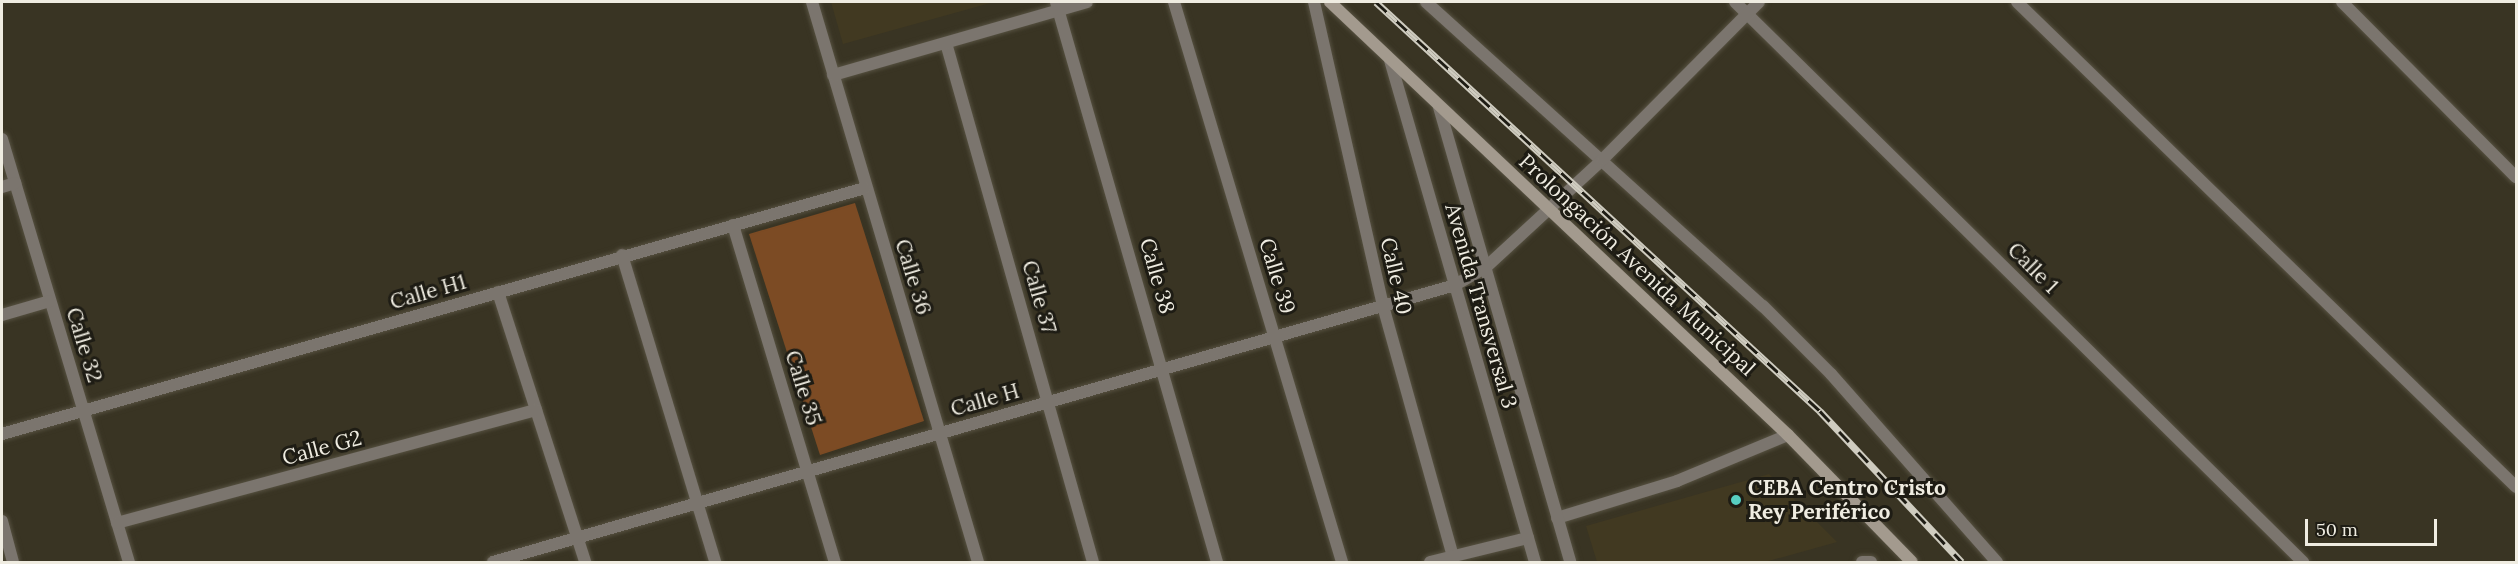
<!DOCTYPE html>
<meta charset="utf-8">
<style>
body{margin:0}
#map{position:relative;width:2518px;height:564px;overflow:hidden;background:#393423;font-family:Lora,serif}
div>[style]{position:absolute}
.built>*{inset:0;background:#413921}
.green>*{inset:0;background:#7c4b24}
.roads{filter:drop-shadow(0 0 2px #565141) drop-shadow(0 0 2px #565141)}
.minor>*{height:12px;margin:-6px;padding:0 6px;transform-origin:6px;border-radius:6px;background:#7b756e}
.tertiary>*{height:12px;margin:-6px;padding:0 6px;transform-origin:6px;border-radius:6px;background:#7b756e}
.secondary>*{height:12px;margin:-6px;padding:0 6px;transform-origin:6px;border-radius:6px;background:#a39a8e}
.rail>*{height:7px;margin-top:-3.5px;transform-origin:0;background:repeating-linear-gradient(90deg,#1e1c14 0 14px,#cfccc0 0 28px);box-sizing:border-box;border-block:2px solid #cfccc0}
.dots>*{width:16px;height:16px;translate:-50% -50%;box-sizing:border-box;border:3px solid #1e1c14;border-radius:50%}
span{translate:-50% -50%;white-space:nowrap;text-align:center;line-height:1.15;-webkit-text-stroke:6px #1e1c14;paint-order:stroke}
.street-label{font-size:21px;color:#efece1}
.poi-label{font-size:21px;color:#efece1;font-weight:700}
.left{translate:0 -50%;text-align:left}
.frame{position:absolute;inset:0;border:3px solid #efece1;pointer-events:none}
.scale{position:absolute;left:2305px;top:519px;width:132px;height:27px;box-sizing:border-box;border:3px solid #efece1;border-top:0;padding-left:8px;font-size:18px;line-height:21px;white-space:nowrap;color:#efece1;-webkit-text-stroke:4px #1e1c14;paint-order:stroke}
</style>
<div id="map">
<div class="built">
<i style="clip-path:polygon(831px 2px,994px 2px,843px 44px)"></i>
<i style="clip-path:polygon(1769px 474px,1837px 542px,1765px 562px,1597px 562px,1586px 526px)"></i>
</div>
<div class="green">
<i style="clip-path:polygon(855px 203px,924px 421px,820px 455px,749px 234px)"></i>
</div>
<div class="roads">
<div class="minor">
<i style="left:812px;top:2px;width:584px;rotate:73.49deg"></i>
<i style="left:1056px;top:2px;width:583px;rotate:73.96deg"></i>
<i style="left:1174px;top:2px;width:585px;rotate:73.3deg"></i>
<i style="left:1314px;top:2px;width:312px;rotate:77.2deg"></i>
<i style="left:1383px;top:306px;width:260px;rotate:74.4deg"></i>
<i style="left:1426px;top:2px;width:454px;rotate:42.1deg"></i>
<i style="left:1763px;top:306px;width:96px;rotate:45deg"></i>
<i style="left:1831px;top:374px;width:251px;rotate:48.6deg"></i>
<i style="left:1735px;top:2px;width:798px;rotate:44.59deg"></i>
<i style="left:2017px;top:2px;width:696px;rotate:44.18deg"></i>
<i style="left:2342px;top:2px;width:247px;rotate:45.2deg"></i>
<i style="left:946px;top:43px;width:539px;rotate:74.19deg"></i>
<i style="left:833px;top:75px;width:264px;rotate:-16deg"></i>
<i style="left:2px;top:139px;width:442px;rotate:73.3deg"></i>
<i style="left:2px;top:187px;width:14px;rotate:-17deg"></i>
<i style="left:733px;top:225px;width:352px;rotate:73.2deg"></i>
<i style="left:622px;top:255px;width:321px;rotate:73.1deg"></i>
<i style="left:498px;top:292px;width:284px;rotate:72.1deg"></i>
<i style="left:2px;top:315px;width:50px;rotate:-16.3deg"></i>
<i style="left:2px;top:434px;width:897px;rotate:-15.91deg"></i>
<i style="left:1557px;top:518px;width:126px;rotate:-17.1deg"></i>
<i style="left:1677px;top:481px;width:120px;rotate:-22.5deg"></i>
<i style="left:2px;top:521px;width:42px;rotate:75deg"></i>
<i style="left:117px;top:523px;width:434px;rotate:-15.1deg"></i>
<i style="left:493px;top:562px;width:1001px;rotate:-16.06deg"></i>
<i style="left:1455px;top:285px;width:34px;rotate:-30deg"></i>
<i style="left:1485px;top:268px;width:161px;rotate:-42.7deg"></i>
<i style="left:1603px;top:159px;width:221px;rotate:-45.2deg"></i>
<i style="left:1430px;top:562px;width:101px;rotate:-13.8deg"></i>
<i style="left:1862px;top:562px;width:9px"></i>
</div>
<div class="tertiary">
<i style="left:1390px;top:60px;width:523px;rotate:73.89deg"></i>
<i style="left:1439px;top:107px;width:473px;rotate:73.9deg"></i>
</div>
<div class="secondary">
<i style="left:1330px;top:2px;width:630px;rotate:43.39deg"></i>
<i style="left:1788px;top:435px;width:177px;rotate:45.7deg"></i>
</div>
</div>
<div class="rail">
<i style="left:1376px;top:2px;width:604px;rotate:42.65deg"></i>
<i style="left:1820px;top:411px;width:207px;rotate:46.8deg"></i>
</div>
<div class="dots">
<i style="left:1736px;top:500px;background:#57cec1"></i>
</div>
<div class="street-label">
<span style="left:1637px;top:265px;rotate:43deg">Prolongación Avenida Municipal</span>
<span style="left:2033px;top:268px;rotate:45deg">Calle 1</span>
<span style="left:1157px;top:276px;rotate:74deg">Calle 38</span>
<span style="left:1277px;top:276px;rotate:73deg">Calle 39</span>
<span style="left:1396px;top:276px;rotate:77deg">Calle 40</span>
<span style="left:913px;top:277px;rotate:73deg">Calle 36</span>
<span style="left:428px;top:292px;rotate:-16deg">Calle H1</span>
<span style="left:1039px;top:297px;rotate:74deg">Calle 37</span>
<span style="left:1481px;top:306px;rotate:74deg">Avenida Transversal 3</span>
<span style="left:84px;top:345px;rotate:73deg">Calle 32</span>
<span style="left:803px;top:388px;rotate:73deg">Calle 35</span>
<span style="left:985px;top:400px;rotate:-16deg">Calle H</span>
<span style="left:322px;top:448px;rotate:-15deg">Calle G2</span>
</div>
<div class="poi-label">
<span class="left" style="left:1748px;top:500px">CEBA Centro Cristo<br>Rey Periférico</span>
</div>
<div class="frame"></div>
<div class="scale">50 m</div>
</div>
